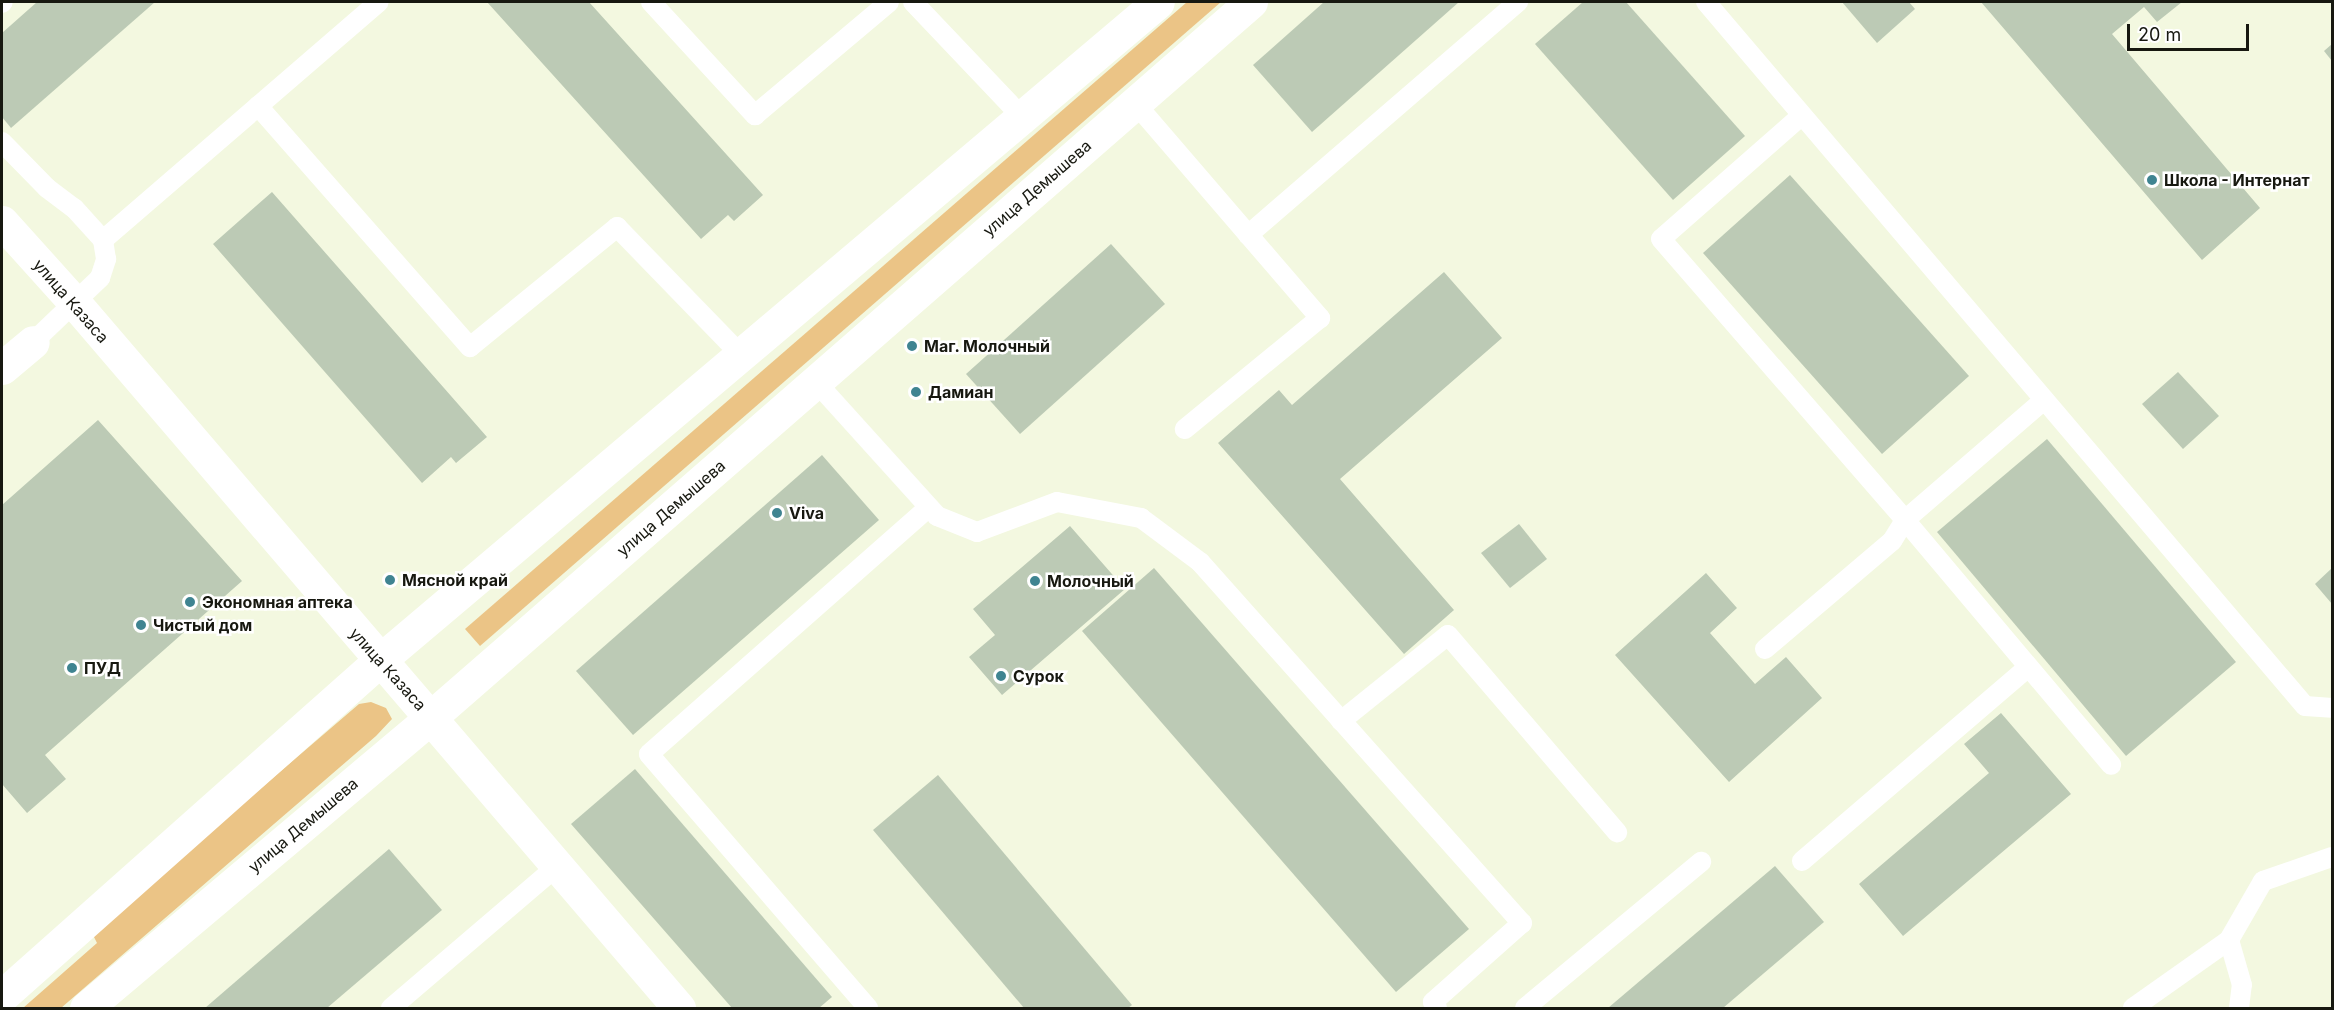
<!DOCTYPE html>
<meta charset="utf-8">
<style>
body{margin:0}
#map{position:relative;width:2334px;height:1010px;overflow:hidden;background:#f3f8e0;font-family:Inter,sans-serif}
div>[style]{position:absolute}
.green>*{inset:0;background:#ebc486}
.building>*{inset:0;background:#bccab5}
.service>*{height:20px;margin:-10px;padding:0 10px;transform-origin:10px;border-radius:10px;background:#fff}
.minor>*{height:33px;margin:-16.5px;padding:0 16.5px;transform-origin:16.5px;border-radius:16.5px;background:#fff}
.tertiary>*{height:33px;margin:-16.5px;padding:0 16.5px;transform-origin:16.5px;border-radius:16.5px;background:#fff}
.dots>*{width:16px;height:16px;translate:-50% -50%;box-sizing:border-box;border:3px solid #fff;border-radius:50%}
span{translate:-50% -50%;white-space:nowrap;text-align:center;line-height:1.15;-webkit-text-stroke:5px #fff;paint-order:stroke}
.poi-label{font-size:16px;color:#171810;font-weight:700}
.left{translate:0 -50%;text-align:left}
.street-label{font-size:16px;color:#171810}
.frame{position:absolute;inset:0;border:3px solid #171810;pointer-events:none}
.scale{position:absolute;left:2127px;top:24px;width:122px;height:27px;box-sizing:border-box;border:3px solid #171810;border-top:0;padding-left:8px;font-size:18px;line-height:21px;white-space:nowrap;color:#171810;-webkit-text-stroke:4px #fff;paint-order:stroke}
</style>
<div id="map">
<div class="green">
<i style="clip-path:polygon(1187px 2px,1221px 2px,480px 646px,465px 629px)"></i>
<i style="clip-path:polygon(371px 702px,386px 708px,392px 719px,376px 736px,61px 1008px,23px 1008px,97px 943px,92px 933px,359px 704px)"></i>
</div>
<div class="building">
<i style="clip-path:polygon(37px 2px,155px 2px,11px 128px,2px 117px,2px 33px)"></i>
<i style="clip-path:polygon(487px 2px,589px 2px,763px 195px,734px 221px,728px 215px,701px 239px)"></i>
<i style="clip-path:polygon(1324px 2px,1459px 2px,1312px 132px,1253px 65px)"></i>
<i style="clip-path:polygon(1583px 2px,1626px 2px,1745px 136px,1673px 200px,1535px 44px)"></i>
<i style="clip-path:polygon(1842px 2px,1909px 2px,1915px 9px,1877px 43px)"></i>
<i style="clip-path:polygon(1981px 2px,2182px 2px,2157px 22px,2144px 7px,2112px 34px,2260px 208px,2202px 260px)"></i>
<i style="clip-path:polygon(2332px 44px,2332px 61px,2324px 51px)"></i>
<i style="clip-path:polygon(1790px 175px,1969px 376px,1882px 454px,1703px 253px)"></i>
<i style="clip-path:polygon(272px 192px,487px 437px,456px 463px,451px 457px,422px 483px,213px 244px)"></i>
<i style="clip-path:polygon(1111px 244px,1165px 304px,1020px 434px,966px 374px)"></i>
<i style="clip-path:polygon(1444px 272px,1502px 338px,1340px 479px,1454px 610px,1404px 654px,1218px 443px,1279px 390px,1292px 405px)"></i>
<i style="clip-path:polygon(2178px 372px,2219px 416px,2183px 449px,2142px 404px)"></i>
<i style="clip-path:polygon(98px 420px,242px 581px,45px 755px,66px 779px,27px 813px,2px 784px,2px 505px)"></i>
<i style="clip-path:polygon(2047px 439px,2236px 662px,2126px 756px,1937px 532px)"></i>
<i style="clip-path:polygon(822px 455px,879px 520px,633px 735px,576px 671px)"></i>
<i style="clip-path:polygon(1519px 524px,1547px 559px,1510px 588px,1481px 553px)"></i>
<i style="clip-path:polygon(1070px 526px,1125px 589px,1002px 695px,969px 657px,995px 635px,973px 609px)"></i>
<i style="clip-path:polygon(1154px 568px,1469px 929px,1396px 992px,1082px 631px)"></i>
<i style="clip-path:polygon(2332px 568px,2332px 604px,2315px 584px)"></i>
<i style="clip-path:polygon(1706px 573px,1737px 608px,1710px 633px,1755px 684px,1786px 657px,1822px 698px,1729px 782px,1615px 655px)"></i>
<i style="clip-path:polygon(2001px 713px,2071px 794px,1903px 936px,1859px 884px,1989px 773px,1964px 744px)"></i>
<i style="clip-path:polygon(635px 769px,832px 997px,819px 1008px,732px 1008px,571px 824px)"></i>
<i style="clip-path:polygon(938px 775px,1132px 1005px,1128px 1008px,1024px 1008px,873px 830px)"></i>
<i style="clip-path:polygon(389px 849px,442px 910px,327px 1008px,205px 1008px)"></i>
<i style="clip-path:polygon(1775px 866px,1824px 922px,1723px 1008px,1608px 1008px)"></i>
</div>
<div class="service">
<i style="left:651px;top:2px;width:154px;rotate:47.4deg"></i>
<i style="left:755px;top:115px;width:175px;rotate:-40.1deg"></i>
<i style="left:913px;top:2px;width:158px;rotate:46.5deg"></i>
<i style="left:1706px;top:2px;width:924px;rotate:49.61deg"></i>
<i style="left:2305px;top:706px;width:27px;rotate:4deg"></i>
<i style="left:2px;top:3px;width:1px;rotate:-45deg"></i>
<i style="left:1135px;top:103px;width:284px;rotate:49.3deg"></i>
<i style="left:1320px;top:318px;width:175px;rotate:140.6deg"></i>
<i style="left:258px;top:106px;width:321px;rotate:48.7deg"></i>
<i style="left:470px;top:347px;width:190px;rotate:-39.2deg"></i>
<i style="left:617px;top:227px;width:178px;rotate:45.9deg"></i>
<i style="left:1801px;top:116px;width:186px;rotate:138.7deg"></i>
<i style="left:1661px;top:239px;width:372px;rotate:49deg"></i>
<i style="left:1905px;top:520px;width:320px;rotate:49.9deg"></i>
<i style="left:2px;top:142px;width:64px;rotate:45.6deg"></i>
<i style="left:47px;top:188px;width:34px;rotate:37deg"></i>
<i style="left:74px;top:208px;width:43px;rotate:47.8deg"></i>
<i style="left:1248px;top:235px;width:357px;rotate:-40.8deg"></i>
<i style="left:33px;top:342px;width:93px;rotate:-43.7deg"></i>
<i style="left:100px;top:278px;width:20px;rotate:-72deg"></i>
<i style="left:106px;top:259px;width:19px;rotate:-99deg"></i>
<i style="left:103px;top:240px;width:364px;rotate:-40.8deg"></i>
<i style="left:816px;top:382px;width:181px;rotate:47.9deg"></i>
<i style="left:937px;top:516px;width:43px;rotate:21.8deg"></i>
<i style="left:977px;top:532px;width:85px;rotate:-20.6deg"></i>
<i style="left:1057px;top:502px;width:86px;rotate:10.8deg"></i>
<i style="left:1141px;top:518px;width:74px;rotate:36.7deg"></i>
<i style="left:1200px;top:562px;width:484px;rotate:48.3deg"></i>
<i style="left:1522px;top:923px;width:119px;rotate:138.4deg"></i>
<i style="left:1433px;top:1002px;width:7px;rotate:56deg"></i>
<i style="left:1765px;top:649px;width:167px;rotate:-40.4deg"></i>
<i style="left:1892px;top:541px;width:25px;rotate:-58deg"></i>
<i style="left:1905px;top:520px;width:184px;rotate:-40.8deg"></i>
<i style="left:1341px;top:721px;width:137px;rotate:-38.8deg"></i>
<i style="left:1448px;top:635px;width:260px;rotate:49.4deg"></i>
<i style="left:1802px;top:861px;width:298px;rotate:-40.6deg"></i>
<i style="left:391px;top:1008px;width:218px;rotate:-40.5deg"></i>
<i style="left:868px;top:1008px;width:335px;rotate:-130.8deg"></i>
<i style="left:649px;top:754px;width:373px;rotate:-41.4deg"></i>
<i style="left:1525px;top:1008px;width:229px;rotate:-39.7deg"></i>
<i style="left:2133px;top:1008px;width:118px;rotate:-35.3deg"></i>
<i style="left:2239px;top:1008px;width:23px;rotate:-83deg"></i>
<i style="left:2242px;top:985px;width:47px;rotate:-106.1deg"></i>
<i style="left:2229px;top:940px;width:68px;rotate:-60deg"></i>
<i style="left:2263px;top:881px;width:73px;rotate:-19.2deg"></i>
</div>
<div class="minor">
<i style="left:2px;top:222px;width:108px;rotate:48deg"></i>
<i style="left:74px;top:302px;width:930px;rotate:49.41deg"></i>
<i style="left:2px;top:368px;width:40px;rotate:-40deg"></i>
</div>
<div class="tertiary">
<i style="left:2px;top:996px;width:504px;rotate:-41.62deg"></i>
<i style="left:379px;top:661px;width:1020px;rotate:-40.23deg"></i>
<i style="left:86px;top:1008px;width:451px;rotate:-40.1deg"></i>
<i style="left:431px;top:717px;width:1088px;rotate:-41.09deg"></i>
</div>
<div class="dots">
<i style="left:2152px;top:180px;background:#3f8491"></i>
<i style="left:912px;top:346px;background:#3f8491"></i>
<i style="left:916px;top:392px;background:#3f8491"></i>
<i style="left:777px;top:513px;background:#3f8491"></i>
<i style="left:390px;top:580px;background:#3f8491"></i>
<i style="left:1035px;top:581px;background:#3f8491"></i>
<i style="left:190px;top:602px;background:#3f8491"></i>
<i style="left:141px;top:625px;background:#3f8491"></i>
<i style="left:72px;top:668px;background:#3f8491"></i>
<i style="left:1001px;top:676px;background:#3f8491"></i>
</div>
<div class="poi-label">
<span class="left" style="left:2164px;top:180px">Школа - Интернат</span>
<span class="left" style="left:924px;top:346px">Маг. Молочный</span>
<span class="left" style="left:928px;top:392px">Дамиан</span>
<span class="left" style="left:789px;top:513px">Viva</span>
<span class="left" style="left:402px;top:580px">Мясной край</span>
<span class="left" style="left:1047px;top:581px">Молочный</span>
<span class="left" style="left:202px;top:602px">Экономная аптека</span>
<span class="left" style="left:153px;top:625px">Чистый дом</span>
<span class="left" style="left:84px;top:668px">ПУД</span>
<span class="left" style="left:1013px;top:676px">Сурок</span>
</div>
<div class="street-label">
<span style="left:1037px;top:188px;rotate:-41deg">улица Демышева</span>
<span style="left:71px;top:301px;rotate:49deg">улица Казаса</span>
<span style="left:671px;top:508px;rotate:-41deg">улица Демышева</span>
<span style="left:388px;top:669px;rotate:48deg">улица Казаса</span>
<span style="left:303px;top:825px;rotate:-40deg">улица Демышева</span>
</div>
<div class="frame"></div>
<div class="scale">20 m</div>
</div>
